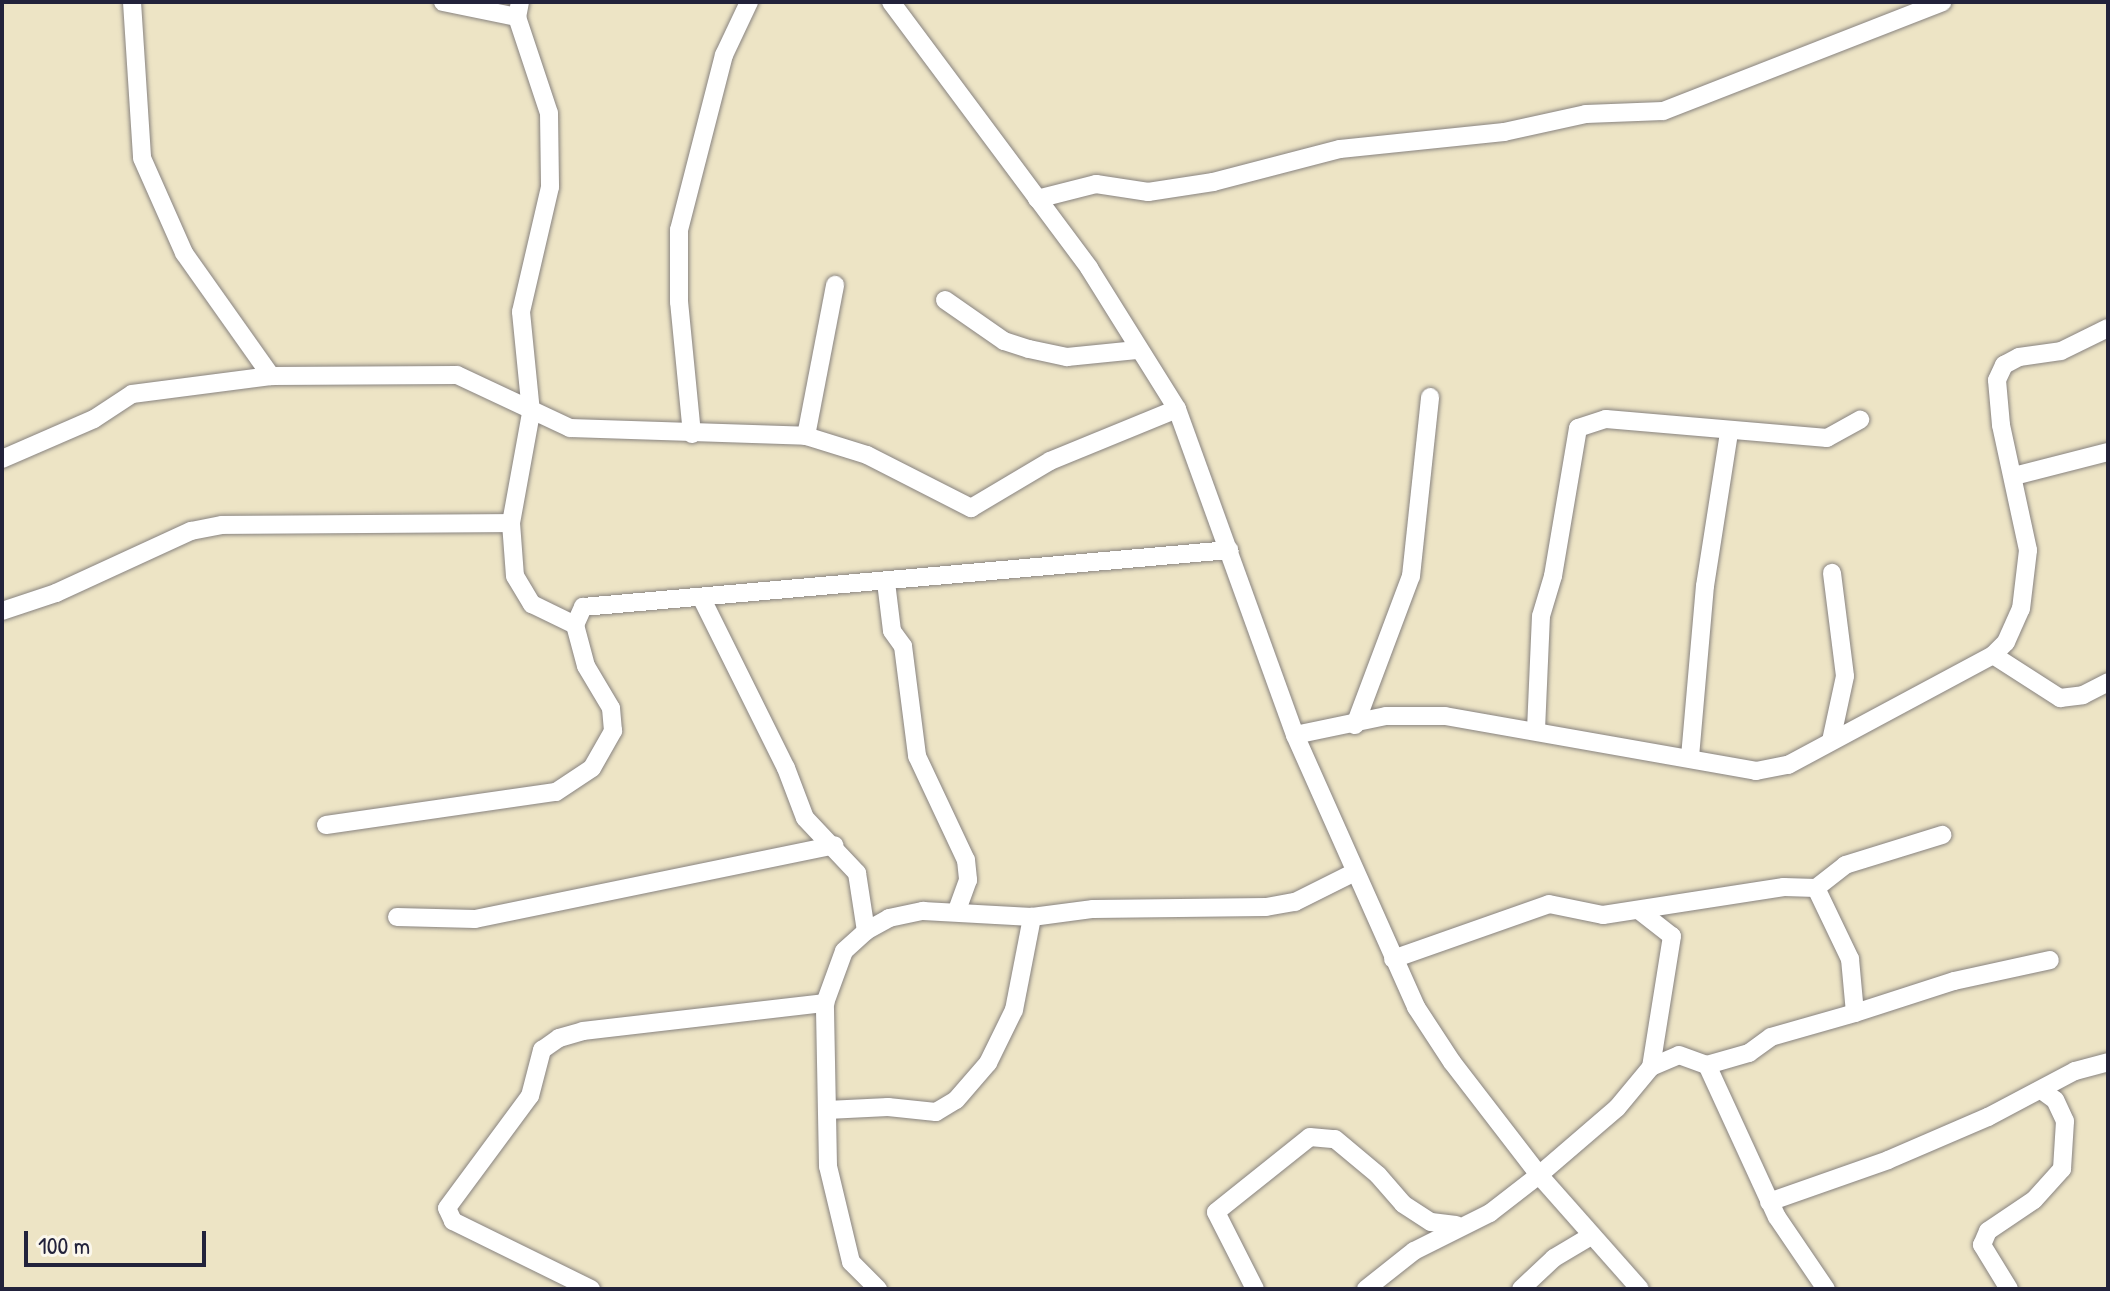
<!DOCTYPE html>
<style>
body{margin:0}
#map{position:relative;width:2110px;height:1291px;overflow:hidden;background:#ede4c5;font-family:"Patrick Hand",sans-serif}
div>[style]{position:absolute}
.roads{filter:drop-shadow(0 0 2px #888380) drop-shadow(0 0 2px #888380)}
.minor>*{height:18px;margin:-9px;padding:0 9px;transform-origin:9px;border-radius:9px;background:#fff}
span{translate:-50% -50%;white-space:nowrap;text-align:center;line-height:1.15;-webkit-text-stroke:8px #fbf7ec;paint-order:stroke}
.frame{position:absolute;inset:0;border:4px solid #22223b;pointer-events:none}
.scale{position:absolute;left:24px;top:1231px;width:182px;height:36px;box-sizing:border-box;border:4px solid #22223b;border-top:0;padding-left:10px;font-size:24px;line-height:28px;white-space:nowrap;color:#22223b;-webkit-text-stroke:6px #fbf7ec;paint-order:stroke}
</style>
<div id="map">
<div class="roads">
<div class="minor">
<i style="left:132px;top:2px;width:156px;rotate:86.3deg"></i>
<i style="left:142px;top:158px;width:104px;rotate:66.1deg"></i>
<i style="left:184px;top:253px;width:151px;rotate:54.7deg"></i>
<i style="left:443px;top:2px;width:76px;rotate:11.5deg"></i>
<i style="left:520px;top:2px;width:15px;rotate:101deg"></i>
<i style="left:517px;top:17px;width:101px;rotate:71.6deg"></i>
<i style="left:549px;top:113px;width:74px;rotate:89.2deg"></i>
<i style="left:550px;top:187px;width:128px;rotate:103.1deg"></i>
<i style="left:521px;top:312px;width:101px;rotate:84.3deg"></i>
<i style="left:531px;top:413px;width:112px;rotate:100.3deg"></i>
<i style="left:511px;top:523px;width:53px;rotate:85.7deg"></i>
<i style="left:515px;top:576px;width:33px;rotate:59deg"></i>
<i style="left:532px;top:604px;width:48px;rotate:26deg"></i>
<i style="left:891px;top:2px;width:332px;rotate:53.3deg"></i>
<i style="left:1089px;top:268px;width:166px;rotate:58deg"></i>
<i style="left:1177px;top:409px;width:347px;rotate:70.1deg"></i>
<i style="left:1295px;top:735px;width:298px;rotate:66deg"></i>
<i style="left:1416px;top:1007px;width:66px;rotate:56.8deg"></i>
<i style="left:1452px;top:1062px;width:143px;rotate:52.4deg"></i>
<i style="left:1539px;top:1175px;width:152px;rotate:48.5deg"></i>
<i style="left:1037px;top:199px;width:61px;rotate:-14.3deg"></i>
<i style="left:1096px;top:184px;width:53px;rotate:8.7deg"></i>
<i style="left:1148px;top:192px;width:66px;rotate:-8.7deg"></i>
<i style="left:1213px;top:182px;width:131px;rotate:-14.6deg"></i>
<i style="left:1340px;top:149px;width:165px;rotate:-5.9deg"></i>
<i style="left:1504px;top:132px;width:84px;rotate:-12.4deg"></i>
<i style="left:1586px;top:114px;width:77px;rotate:-2.2deg"></i>
<i style="left:1663px;top:111px;width:300px;rotate:-21.3deg"></i>
<i style="left:945px;top:300px;width:72px;rotate:34.8deg"></i>
<i style="left:1004px;top:341px;width:26px;rotate:18deg"></i>
<i style="left:1029px;top:349px;width:39px;rotate:12deg"></i>
<i style="left:1067px;top:357px;width:70px;rotate:-5.7deg"></i>
<i style="left:692px;top:434px;width:133px;rotate:-95.6deg"></i>
<i style="left:679px;top:302px;width:72px;rotate:-90deg"></i>
<i style="left:679px;top:230px;width:181px;rotate:-75.6deg"></i>
<i style="left:724px;top:55px;width:59px;rotate:-64.7deg"></i>
<i style="left:806px;top:436px;width:154px;rotate:-79.1deg"></i>
<i style="left:2px;top:459px;width:100px;rotate:-23.5deg"></i>
<i style="left:94px;top:419px;width:45px;rotate:-33.3deg"></i>
<i style="left:132px;top:394px;width:140px;rotate:-7.4deg"></i>
<i style="left:271px;top:376px;width:186px;rotate:-0.3deg"></i>
<i style="left:457px;top:375px;width:125px;rotate:25.1deg"></i>
<i style="left:570px;top:428px;width:236px;rotate:1.9deg"></i>
<i style="left:806px;top:436px;width:64px;rotate:17.3deg"></i>
<i style="left:867px;top:455px;width:117px;rotate:27deg"></i>
<i style="left:971px;top:508px;width:92px;rotate:-30.7deg"></i>
<i style="left:1050px;top:461px;width:137px;rotate:-22.3deg"></i>
<i style="left:2014px;top:476px;width:97px;rotate:-14.3deg"></i>
<i style="left:886px;top:582px;width:49px;rotate:83deg"></i>
<i style="left:892px;top:631px;width:19px;rotate:54deg"></i>
<i style="left:903px;top:646px;width:111px;rotate:82.7deg"></i>
<i style="left:917px;top:756px;width:115px;rotate:64.8deg"></i>
<i style="left:966px;top:860px;width:20px;rotate:84deg"></i>
<i style="left:968px;top:880px;width:33px;rotate:110deg"></i>
<i style="left:702px;top:599px;width:189px;rotate:63.6deg"></i>
<i style="left:786px;top:768px;width:53px;rotate:69.2deg"></i>
<i style="left:805px;top:818px;width:76px;rotate:46.6deg"></i>
<i style="left:857px;top:873px;width:59px;rotate:81.2deg"></i>
<i style="left:2px;top:611px;width:57px;rotate:-18.4deg"></i>
<i style="left:56px;top:593px;width:149px;rotate:-24.7deg"></i>
<i style="left:191px;top:531px;width:32px;rotate:-11deg"></i>
<i style="left:222px;top:525px;width:289px;rotate:-0.4deg"></i>
<i style="left:1993px;top:655px;width:80px;rotate:32.7deg"></i>
<i style="left:2060px;top:698px;width:23px;rotate:-7deg"></i>
<i style="left:2083px;top:695px;width:28px;rotate:-27deg"></i>
<i style="left:1355px;top:725px;width:159px;rotate:-69.4deg"></i>
<i style="left:1411px;top:576px;width:180px;rotate:-83.9deg"></i>
<i style="left:1536px;top:730px;width:114px;rotate:-87.5deg"></i>
<i style="left:1541px;top:616px;width:42px;rotate:-73.3deg"></i>
<i style="left:1553px;top:576px;width:150px;rotate:-80.4deg"></i>
<i style="left:1578px;top:428px;width:29px;rotate:-18deg"></i>
<i style="left:1606px;top:419px;width:222px;rotate:4.9deg"></i>
<i style="left:1827px;top:438px;width:38px;rotate:-29deg"></i>
<i style="left:1295px;top:735px;width:93px;rotate:-11.8deg"></i>
<i style="left:1386px;top:716px;width:59px"></i>
<i style="left:1445px;top:716px;width:316px;rotate:10deg"></i>
<i style="left:1756px;top:771px;width:33px;rotate:-11deg"></i>
<i style="left:1788px;top:765px;width:233px;rotate:-28.2deg"></i>
<i style="left:1993px;top:655px;width:18px;rotate:-45deg"></i>
<i style="left:2006px;top:642px;width:36px;rotate:-66deg"></i>
<i style="left:2021px;top:609px;width:59px;rotate:-83.2deg"></i>
<i style="left:2028px;top:550px;width:128px;rotate:-102.2deg"></i>
<i style="left:2001px;top:425px;width:45px;rotate:-95.1deg"></i>
<i style="left:1997px;top:380px;width:17px;rotate:-65deg"></i>
<i style="left:2004px;top:365px;width:17px;rotate:-28deg"></i>
<i style="left:2019px;top:357px;width:42px;rotate:-8.1deg"></i>
<i style="left:2061px;top:351px;width:52px;rotate:-26.1deg"></i>
<i style="left:1831px;top:741px;width:66px;rotate:-77.8deg"></i>
<i style="left:1845px;top:676px;width:104px;rotate:-97.2deg"></i>
<i style="left:1690px;top:757px;width:172px;rotate:-85deg"></i>
<i style="left:1705px;top:586px;width:156px;rotate:-81.1deg"></i>
<i style="left:326px;top:825px;width:232px;rotate:-8.2deg"></i>
<i style="left:556px;top:792px;width:43px;rotate:-33.7deg"></i>
<i style="left:592px;top:768px;width:43px;rotate:-60.4deg"></i>
<i style="left:613px;top:731px;width:23px;rotate:-95deg"></i>
<i style="left:611px;top:708px;width:49px;rotate:-120.8deg"></i>
<i style="left:586px;top:666px;width:42px;rotate:-105deg"></i>
<i style="left:575px;top:625px;width:20px;rotate:-66deg"></i>
<i style="left:583px;top:607px;width:649px;rotate:-5.04deg"></i>
<i style="left:1816px;top:888px;width:37px;rotate:-38deg"></i>
<i style="left:1845px;top:865px;width:102px;rotate:-17.2deg"></i>
<i style="left:1641px;top:912px;width:39px;rotate:38deg"></i>
<i style="left:1672px;top:936px;width:133px;rotate:99.1deg"></i>
<i style="left:397px;top:917px;width:78px;rotate:1.5deg"></i>
<i style="left:475px;top:919px;width:367px;rotate:-11.6deg"></i>
<i style="left:1393px;top:959px;width:165px;rotate:-19.4deg"></i>
<i style="left:1549px;top:904px;width:55px;rotate:11.5deg"></i>
<i style="left:1603px;top:915px;width:183px;rotate:-8.8deg"></i>
<i style="left:1784px;top:887px;width:32px;rotate:2deg"></i>
<i style="left:1816px;top:888px;width:79px;rotate:64.4deg"></i>
<i style="left:1850px;top:959px;width:54px;rotate:84.7deg"></i>
<i style="left:1855px;top:1013px;width:104px;rotate:-17.9deg"></i>
<i style="left:1954px;top:981px;width:98px;rotate:-12.3deg"></i>
<i style="left:1707px;top:1065px;width:167px;rotate:65.3deg"></i>
<i style="left:1777px;top:1217px;width:87px;rotate:55.8deg"></i>
<i style="left:827px;top:1110px;width:61px;rotate:-2.8deg"></i>
<i style="left:888px;top:1107px;width:48px;rotate:5.9deg"></i>
<i style="left:936px;top:1112px;width:23px;rotate:-31deg"></i>
<i style="left:956px;top:1100px;width:49px;rotate:-49.1deg"></i>
<i style="left:988px;top:1063px;width:59px;rotate:-63.9deg"></i>
<i style="left:1014px;top:1010px;width:95px;rotate:-79deg"></i>
<i style="left:1769px;top:1202px;width:126px;rotate:-19.4deg"></i>
<i style="left:1888px;top:1160px;width:109px;rotate:-23.3deg"></i>
<i style="left:1988px;top:1117px;width:98px;rotate:-27.9deg"></i>
<i style="left:2075px;top:1071px;width:34px;rotate:-15deg"></i>
<i style="left:591px;top:1289px;width:154px;rotate:-153.8deg"></i>
<i style="left:453px;top:1221px;width:14px;rotate:-115deg"></i>
<i style="left:447px;top:1208px;width:139px;rotate:-53.5deg"></i>
<i style="left:530px;top:1096px;width:48px;rotate:-75.4deg"></i>
<i style="left:542px;top:1050px;width:21px;rotate:-35deg"></i>
<i style="left:559px;top:1038px;width:25px;rotate:-16deg"></i>
<i style="left:583px;top:1031px;width:244px;rotate:-6.6deg"></i>
<i style="left:878px;top:1289px;width:38px;rotate:-135deg"></i>
<i style="left:851px;top:1262px;width:99px;rotate:-103.5deg"></i>
<i style="left:828px;top:1166px;width:163px;rotate:-91.1deg"></i>
<i style="left:825px;top:1003px;width:55px;rotate:-69.9deg"></i>
<i style="left:844px;top:951px;width:30px;rotate:-42deg"></i>
<i style="left:866px;top:931px;width:26px;rotate:-29deg"></i>
<i style="left:889px;top:918px;width:35px;rotate:-12deg"></i>
<i style="left:923px;top:911px;width:109px;rotate:3.2deg"></i>
<i style="left:1032px;top:917px;width:62px;rotate:-7.5deg"></i>
<i style="left:1093px;top:909px;width:173px;rotate:-0.7deg"></i>
<i style="left:1266px;top:907px;width:29px;rotate:-10deg"></i>
<i style="left:1295px;top:902px;width:67px;rotate:-26.6deg"></i>
<i style="left:1255px;top:1289px;width:86px;rotate:-116.9deg"></i>
<i style="left:1216px;top:1212px;width:120px;rotate:-38.6deg"></i>
<i style="left:1310px;top:1137px;width:25px;rotate:5deg"></i>
<i style="left:1335px;top:1139px;width:56px;rotate:39.9deg"></i>
<i style="left:1378px;top:1175px;width:38px;rotate:49deg"></i>
<i style="left:1403px;top:1204px;width:33px;rotate:33deg"></i>
<i style="left:1431px;top:1222px;width:25px;rotate:7deg"></i>
<i style="left:1366px;top:1289px;width:61px;rotate:-38.4deg"></i>
<i style="left:1414px;top:1251px;width:85px;rotate:-26.6deg"></i>
<i style="left:1490px;top:1213px;width:62px;rotate:-37.8deg"></i>
<i style="left:1539px;top:1175px;width:103px;rotate:-40.7deg"></i>
<i style="left:1617px;top:1108px;width:53px;rotate:-50.3deg"></i>
<i style="left:1651px;top:1067px;width:30px;rotate:-23deg"></i>
<i style="left:1679px;top:1055px;width:30px;rotate:20deg"></i>
<i style="left:1707px;top:1065px;width:44px;rotate:-15.9deg"></i>
<i style="left:1749px;top:1053px;width:27px;rotate:-36deg"></i>
<i style="left:1771px;top:1037px;width:87px;rotate:-15.9deg"></i>
<i style="left:1521px;top:1289px;width:45px;rotate:-43.2deg"></i>
<i style="left:1554px;top:1258px;width:43px;rotate:-30.7deg"></i>
<i style="left:2009px;top:1289px;width:52px;rotate:-121.5deg"></i>
<i style="left:1982px;top:1245px;width:15px;rotate:-67deg"></i>
<i style="left:1988px;top:1231px;width:55px;rotate:-34deg"></i>
<i style="left:2034px;top:1200px;width:42px;rotate:-47.9deg"></i>
<i style="left:2062px;top:1169px;width:48px;rotate:-86.4deg"></i>
<i style="left:2065px;top:1121px;width:23px;rotate:-115deg"></i>
<i style="left:2055px;top:1100px;width:17px;rotate:-144deg"></i>
</div>
</div>
<div class="frame"></div>
<div class="scale">100 m</div>
</div>
